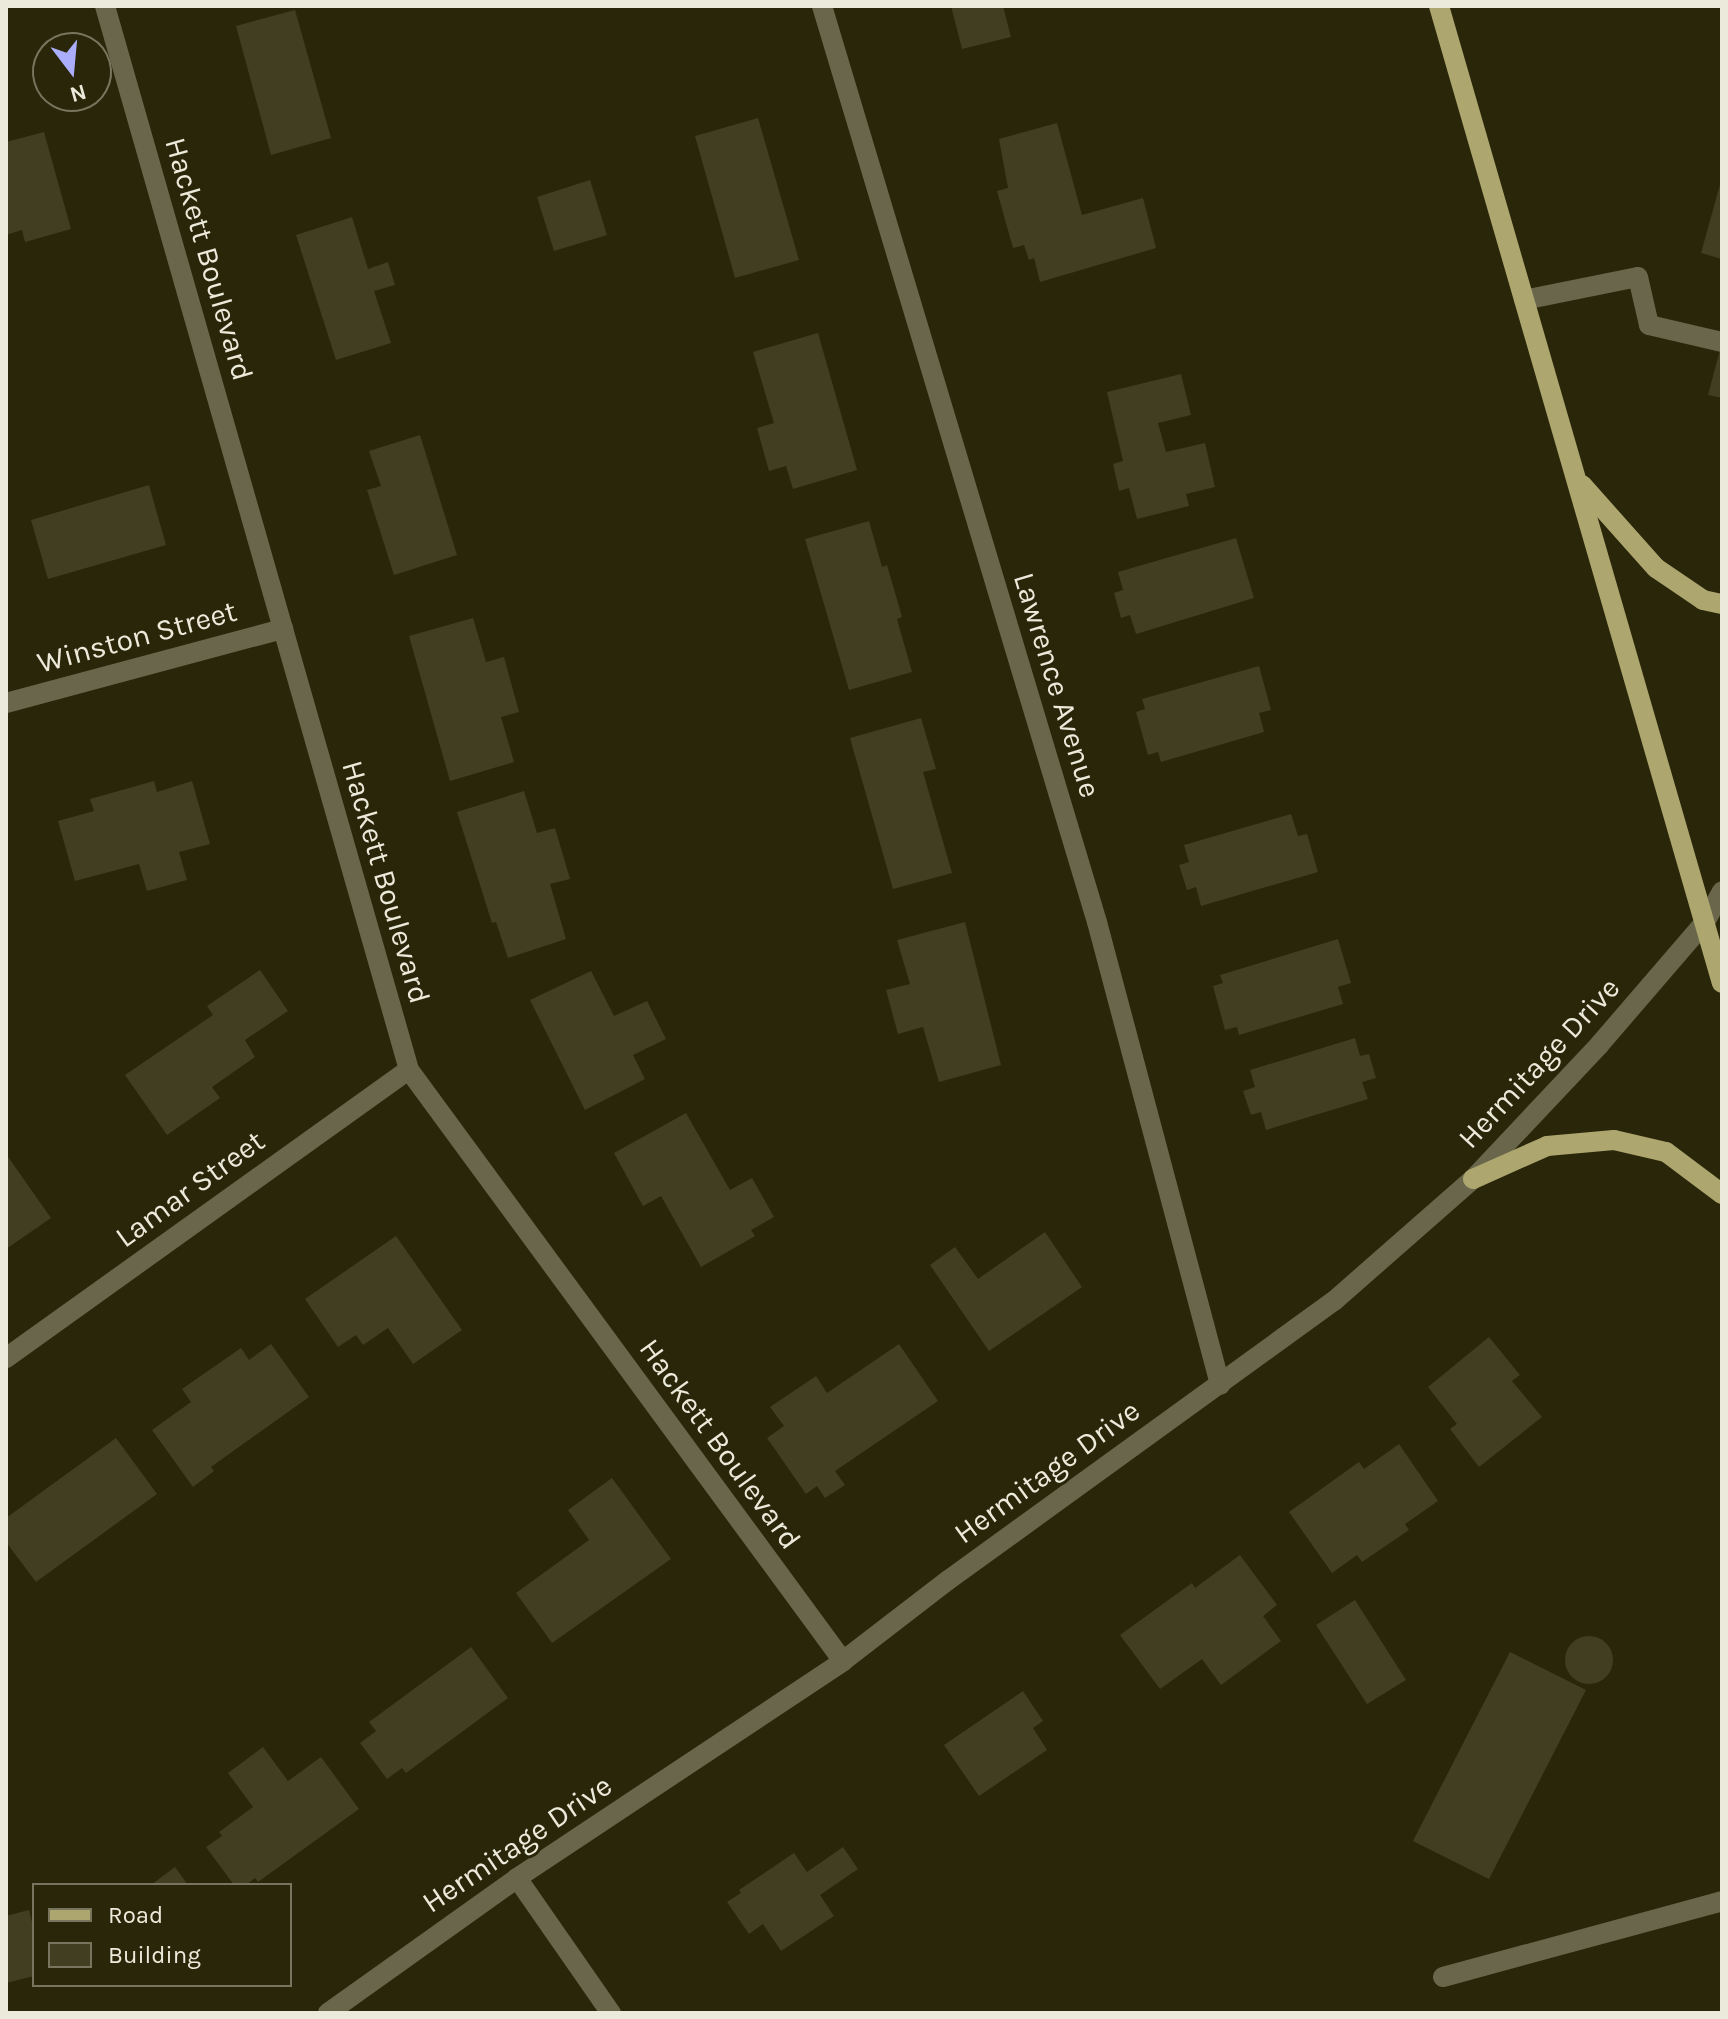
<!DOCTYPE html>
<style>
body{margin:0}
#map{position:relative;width:1728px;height:2019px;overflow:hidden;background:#2a260a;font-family:Karla,sans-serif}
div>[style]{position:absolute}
.building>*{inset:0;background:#423e22}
.round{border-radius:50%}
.service>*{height:20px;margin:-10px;padding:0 10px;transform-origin:10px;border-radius:10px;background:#69664c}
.minor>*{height:20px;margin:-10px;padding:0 10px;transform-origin:10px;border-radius:10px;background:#69664c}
.tertiary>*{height:20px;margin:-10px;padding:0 10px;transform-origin:10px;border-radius:10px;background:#69664c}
.primary>*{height:20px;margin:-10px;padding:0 10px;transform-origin:10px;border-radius:10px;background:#ada66f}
span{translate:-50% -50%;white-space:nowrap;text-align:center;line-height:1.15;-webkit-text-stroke:6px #2a260a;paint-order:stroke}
.street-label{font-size:30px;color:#eceada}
.frame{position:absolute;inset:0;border:8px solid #eceada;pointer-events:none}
.legend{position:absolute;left:32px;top:1883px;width:260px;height:104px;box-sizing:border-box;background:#2a260a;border:2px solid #78745d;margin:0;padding:10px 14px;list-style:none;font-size:24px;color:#eceada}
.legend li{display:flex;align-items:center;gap:16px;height:40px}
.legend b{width:40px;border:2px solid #78745d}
.north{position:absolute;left:32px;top:32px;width:80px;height:80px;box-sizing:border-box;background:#2a260a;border:2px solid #78745d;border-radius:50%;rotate:164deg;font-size:22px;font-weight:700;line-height:32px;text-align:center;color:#eceada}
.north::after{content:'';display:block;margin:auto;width:28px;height:36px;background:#abaffb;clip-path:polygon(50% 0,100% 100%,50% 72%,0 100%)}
</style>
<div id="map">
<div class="building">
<i style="clip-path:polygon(951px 6px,1003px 6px,1011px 37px,962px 49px)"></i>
<i style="clip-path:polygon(295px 10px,331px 138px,271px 155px,236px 26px)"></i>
<i style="clip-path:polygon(758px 118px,799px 260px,735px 278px,695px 136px)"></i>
<i style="clip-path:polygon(1057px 123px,1082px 215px,1143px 198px,1156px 248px,1040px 282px,1034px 258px,1029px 260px,1024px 245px,1013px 248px,997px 191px,1008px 188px,999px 139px)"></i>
<i style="clip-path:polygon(44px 132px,71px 229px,25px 242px,22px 230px,6px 235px,6px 142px)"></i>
<i style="clip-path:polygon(590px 180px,607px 235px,554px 251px,537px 197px)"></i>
<i style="clip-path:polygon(1721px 181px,1722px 181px,1722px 259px,1701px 253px)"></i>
<i style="clip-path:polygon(352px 217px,368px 269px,388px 262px,395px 285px,374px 291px,391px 343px,336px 360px,296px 235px)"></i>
<i style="clip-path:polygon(818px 333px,857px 470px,793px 489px,786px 466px,769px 471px,757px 428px,774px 423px,753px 352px)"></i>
<i style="clip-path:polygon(1721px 346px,1722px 346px,1722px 398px,1708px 395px)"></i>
<i style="clip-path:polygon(1181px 374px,1191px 415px,1158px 423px,1166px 452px,1205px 443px,1215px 487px,1186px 494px,1189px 506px,1137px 519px,1129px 488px,1119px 491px,1113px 464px,1123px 461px,1107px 392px)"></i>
<i style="clip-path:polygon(420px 435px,457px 555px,394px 575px,367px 490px,381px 486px,369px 451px)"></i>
<i style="clip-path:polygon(149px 485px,166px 545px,48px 579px,31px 520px)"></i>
<i style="clip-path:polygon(869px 521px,882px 567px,887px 565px,902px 617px,897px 619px,912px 672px,849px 690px,805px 539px)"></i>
<i style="clip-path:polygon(1236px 538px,1254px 598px,1136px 634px,1130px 615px,1121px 618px,1114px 593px,1123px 590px,1118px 572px)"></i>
<i style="clip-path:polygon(473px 618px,486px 662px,504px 657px,519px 712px,501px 717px,514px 762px,450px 781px,409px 636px)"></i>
<i style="clip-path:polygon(1259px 666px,1271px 710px,1259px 713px,1264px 732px,1161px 762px,1158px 752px,1148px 755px,1136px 712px,1145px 709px,1142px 699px)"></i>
<i style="clip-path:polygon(921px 718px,936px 769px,923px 772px,952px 873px,893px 889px,850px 738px)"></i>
<i style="clip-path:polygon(154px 781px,157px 792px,192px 781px,210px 844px,179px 852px,187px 880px,147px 891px,139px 864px,75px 881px,58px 821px,94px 811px,90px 799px)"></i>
<i style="clip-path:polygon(524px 791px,537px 833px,555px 828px,570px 879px,550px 884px,566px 939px,508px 958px,496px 922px,492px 923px,457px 812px)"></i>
<i style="clip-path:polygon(1291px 814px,1298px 836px,1307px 834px,1318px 872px,1201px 906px,1196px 887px,1187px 890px,1179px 865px,1189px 862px,1184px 845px)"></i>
<i style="clip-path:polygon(965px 922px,1001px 1065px,939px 1082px,923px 1027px,898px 1034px,886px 990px,910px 984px,897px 940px)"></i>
<i style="clip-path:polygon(1338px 939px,1351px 983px,1338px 987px,1343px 1004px,1239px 1035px,1237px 1027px,1225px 1030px,1213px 986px,1223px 983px,1220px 975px)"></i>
<i style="clip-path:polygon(260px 970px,288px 1011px,245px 1040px,255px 1057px,212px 1087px,220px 1098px,167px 1135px,125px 1075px,213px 1015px,207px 1006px)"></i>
<i style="clip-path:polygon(591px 971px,614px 1016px,647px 1001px,666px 1039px,633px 1055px,645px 1079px,585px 1110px,530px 1000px)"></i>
<i style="clip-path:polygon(1355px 1038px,1360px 1056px,1369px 1054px,1376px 1078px,1362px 1082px,1368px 1099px,1266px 1130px,1261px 1112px,1251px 1115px,1243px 1091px,1255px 1087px,1250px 1070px)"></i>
<i style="clip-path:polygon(686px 1113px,730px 1190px,752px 1178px,774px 1217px,751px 1230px,755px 1236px,701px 1267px,661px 1196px,643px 1206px,614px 1153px)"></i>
<i style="clip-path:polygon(6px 1154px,51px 1218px,6px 1249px)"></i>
<i style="clip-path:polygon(1045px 1232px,1082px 1287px,989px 1351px,930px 1265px,955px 1247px,978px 1279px)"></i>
<i style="clip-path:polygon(396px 1236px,462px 1330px,413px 1364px,388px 1328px,363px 1345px,356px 1335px,338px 1347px,305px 1299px)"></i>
<i style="clip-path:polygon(1489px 1337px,1520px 1375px,1512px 1381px,1542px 1417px,1479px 1467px,1450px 1429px,1457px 1424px,1428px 1387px)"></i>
<i style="clip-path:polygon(271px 1344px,309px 1397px,211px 1467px,214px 1471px,193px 1487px,152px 1430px,191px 1402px,182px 1389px,241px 1348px,249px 1360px)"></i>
<i style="clip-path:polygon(899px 1344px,938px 1401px,835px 1471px,845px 1485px,825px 1498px,817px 1486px,806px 1494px,767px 1438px,784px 1426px,770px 1407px,816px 1376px,827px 1393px)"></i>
<i style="clip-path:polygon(116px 1438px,157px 1494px,36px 1582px,6px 1542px,6px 1518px)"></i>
<i style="clip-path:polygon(1399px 1444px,1438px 1501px,1405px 1524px,1409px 1530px,1362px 1562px,1357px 1555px,1332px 1573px,1289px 1512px,1359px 1462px,1364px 1469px)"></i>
<i style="clip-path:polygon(612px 1478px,671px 1559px,552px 1643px,516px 1593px,589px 1540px,568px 1510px)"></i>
<i style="clip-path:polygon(1240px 1555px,1277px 1605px,1263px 1616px,1281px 1641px,1221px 1685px,1202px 1659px,1160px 1689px,1120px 1635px,1192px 1583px,1195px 1588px)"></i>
<i style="clip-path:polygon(1355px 1600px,1406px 1680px,1367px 1704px,1316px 1625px)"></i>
<i class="round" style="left:1565px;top:1636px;width:48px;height:48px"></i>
<i style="clip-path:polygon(471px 1647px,508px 1698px,406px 1773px,402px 1768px,387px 1779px,360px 1743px,376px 1731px,369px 1722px)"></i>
<i style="clip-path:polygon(1510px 1652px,1586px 1690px,1489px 1879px,1413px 1841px)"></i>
<i style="clip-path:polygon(1023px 1691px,1043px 1721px,1033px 1728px,1047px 1750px,979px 1796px,944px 1745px)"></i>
<i style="clip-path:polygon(263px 1747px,288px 1781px,321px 1757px,359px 1809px,258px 1882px,255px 1878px,246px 1885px,234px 1885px,206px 1847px,222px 1836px,219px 1832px,253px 1807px,228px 1773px)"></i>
<i style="clip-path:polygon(843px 1847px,858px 1869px,820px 1895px,834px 1916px,781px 1951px,763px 1924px,749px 1934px,727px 1902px,741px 1893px,739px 1890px,794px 1853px,807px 1872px)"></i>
<i style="clip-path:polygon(175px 1867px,188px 1885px,151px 1885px)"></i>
<i style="clip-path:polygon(29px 1910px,34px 1930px,34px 1976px,6px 1983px,6px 1916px)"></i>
</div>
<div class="service">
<i style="left:1524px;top:300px;width:116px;rotate:-11.4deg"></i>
<i style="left:1638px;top:277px;width:49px;rotate:77.1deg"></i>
<i style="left:1649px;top:325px;width:75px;rotate:13.1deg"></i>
<i style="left:1443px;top:1977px;width:289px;rotate:-15.2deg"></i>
</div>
<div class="minor">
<i style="left:105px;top:6px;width:1107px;rotate:74.05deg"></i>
<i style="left:409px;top:1070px;width:733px;rotate:53.71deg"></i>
<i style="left:822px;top:6px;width:956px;rotate:73.29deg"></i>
<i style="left:1097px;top:922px;width:479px;rotate:75.1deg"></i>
<i style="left:6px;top:703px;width:287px;rotate:-15deg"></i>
<i style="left:6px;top:1358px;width:495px;rotate:-35.6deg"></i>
<i style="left:517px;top:1878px;width:165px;rotate:55.2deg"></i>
</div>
<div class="tertiary">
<i style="left:328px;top:2013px;width:232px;rotate:-35.5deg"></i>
<i style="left:517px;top:1878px;width:392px;rotate:-33.6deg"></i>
<i style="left:843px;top:1661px;width:131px;rotate:-37.6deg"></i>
<i style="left:947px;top:1581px;width:478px;rotate:-35.9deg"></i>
<i style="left:1334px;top:1301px;width:185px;rotate:-41.3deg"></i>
<i style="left:1473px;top:1179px;width:185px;rotate:-46.7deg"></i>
<i style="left:1600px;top:1044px;width:161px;rotate:-49.3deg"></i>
<i style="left:1705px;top:922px;width:35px;rotate:-61deg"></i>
</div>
<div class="primary">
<i style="left:1439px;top:6px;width:1017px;rotate:73.85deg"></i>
<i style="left:1582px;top:485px;width:111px;rotate:48.3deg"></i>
<i style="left:1656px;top:568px;width:57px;rotate:34.2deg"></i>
<i style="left:1703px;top:600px;width:19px;rotate:12deg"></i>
<i style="left:1473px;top:1179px;width:81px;rotate:-24deg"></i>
<i style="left:1547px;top:1146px;width:67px;rotate:-5.1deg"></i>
<i style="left:1614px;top:1140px;width:53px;rotate:13deg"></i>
<i style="left:1666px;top:1152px;width:70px;rotate:36.9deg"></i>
</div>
<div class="street-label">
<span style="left:209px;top:259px;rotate:74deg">Hackett Boulevard</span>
<span style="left:137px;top:637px;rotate:-15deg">Winston Street</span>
<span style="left:1057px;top:685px;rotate:73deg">Lawrence Avenue</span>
<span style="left:386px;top:882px;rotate:74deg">Hackett Boulevard</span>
<span style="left:1539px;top:1063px;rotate:-47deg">Hermitage Drive</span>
<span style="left:190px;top:1189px;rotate:-36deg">Lamar Street</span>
<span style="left:720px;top:1444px;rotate:54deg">Hackett Boulevard</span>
<span style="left:1047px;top:1472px;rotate:-36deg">Hermitage Drive</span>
<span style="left:517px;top:1844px;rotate:-34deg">Hermitage Drive</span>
</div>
<div class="frame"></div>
<ul class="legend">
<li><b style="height:10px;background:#ada66f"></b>Road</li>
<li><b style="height:22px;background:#423e22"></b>Building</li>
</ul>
<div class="north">N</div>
</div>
